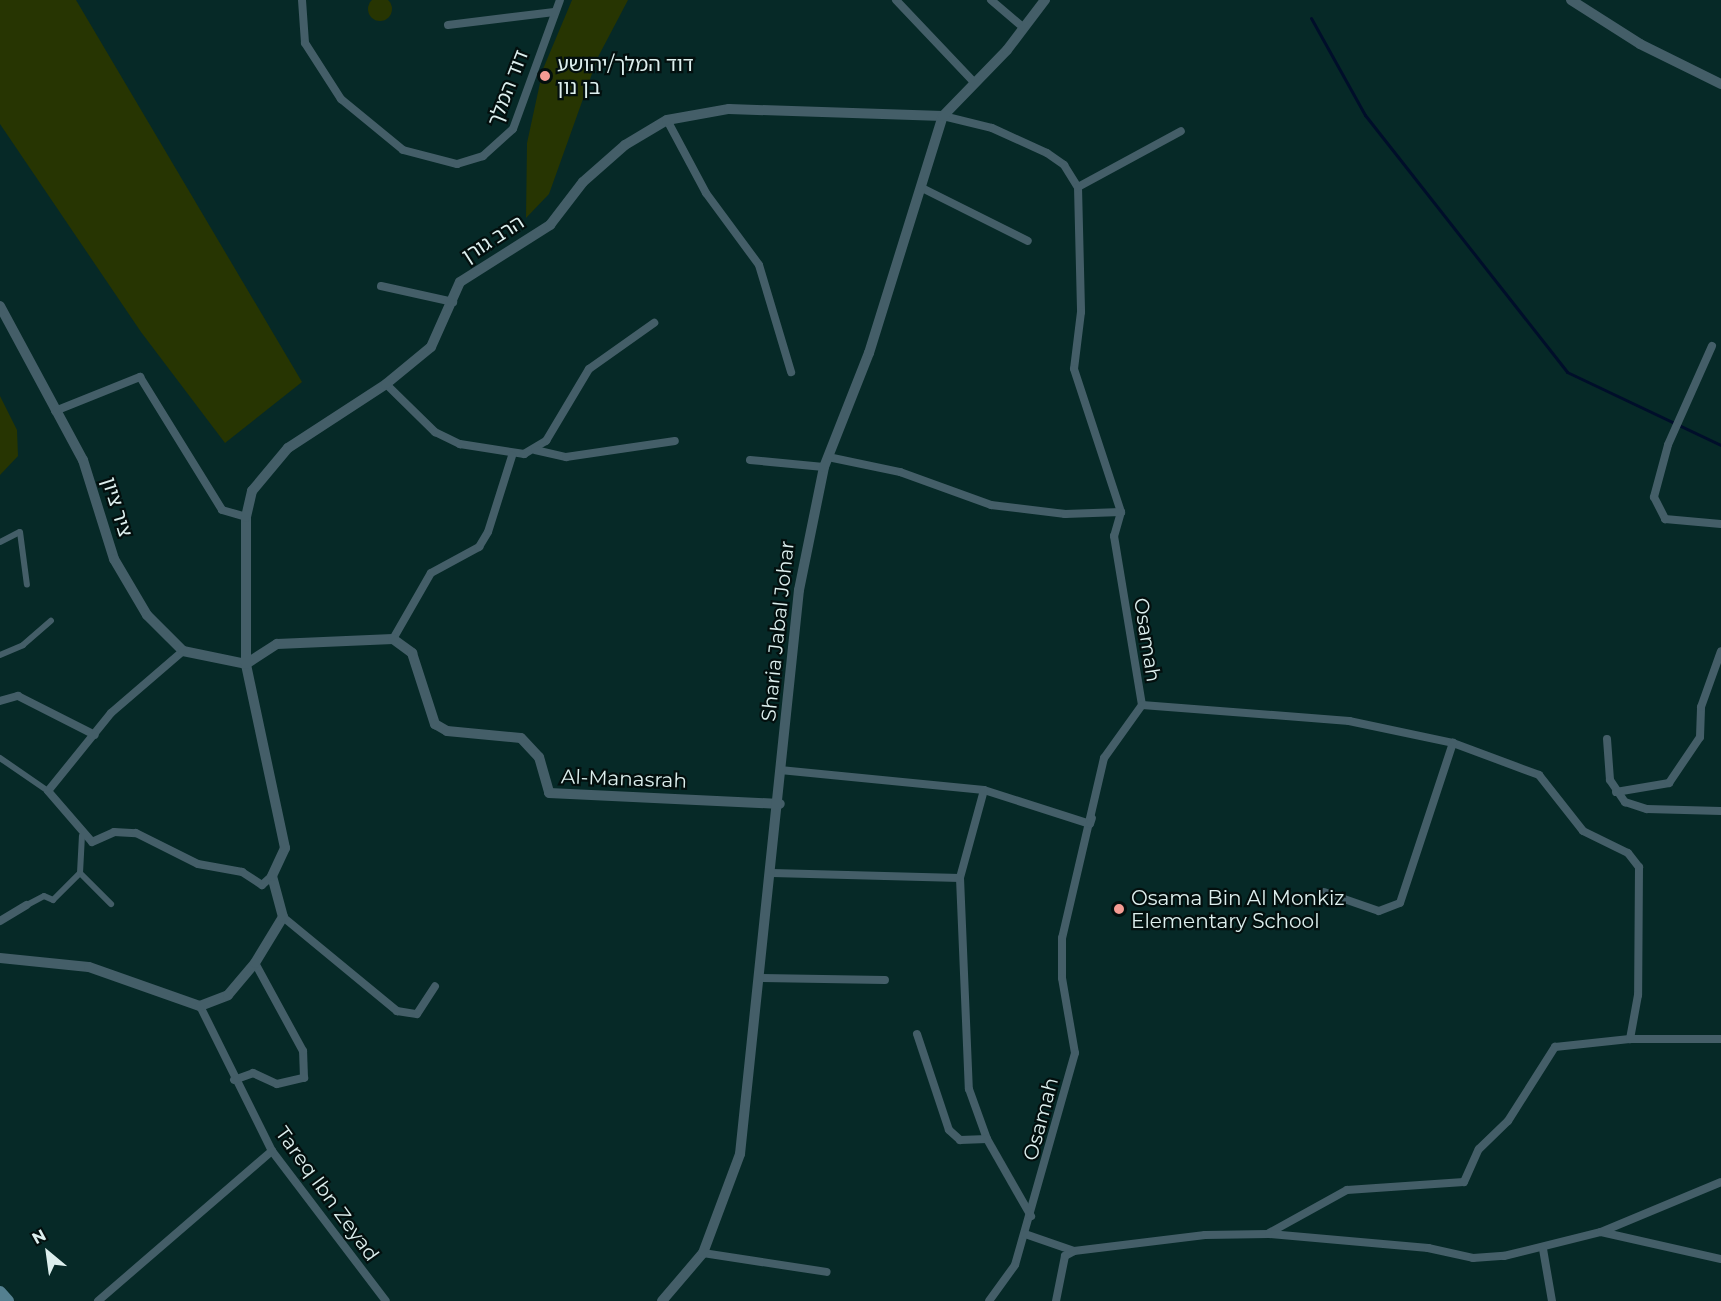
<!DOCTYPE html>
<meta charset="utf-8">
<style>
body{margin:0}
#map{position:relative;width:1721px;height:1301px;overflow:hidden;background:#062927;font-family:Montserrat,"Noto Sans Hebrew",sans-serif}
div>[style]{position:absolute}
.green>*{inset:0;background:#273502}
.round{border-radius:50%}
.stream>*{height:3px;margin:-1.5px;padding:0 1.5px;transform-origin:1.5px;border-radius:1.5px;background:#000e2a}
.pedestrian>*{height:6px;margin:-3px;padding:0 3px;transform-origin:3px;border-radius:3px;background:#445e68}
.minor>*{height:8px;margin:-4px;padding:0 4px;transform-origin:4px;border-radius:4px;background:#445e68}
.tertiary>*{height:10px;margin:-5px;padding:0 5px;transform-origin:5px;border-radius:5px;background:#445e68}
.secondary>*{height:12px;margin:-6px;padding:0 6px;transform-origin:6px;border-radius:6px;background:#548090}
.dots>*{width:16px;height:16px;translate:-50% -50%;box-sizing:border-box;border:3px solid #030f0e;border-radius:50%}
span{translate:-50% -50%;white-space:nowrap;text-align:center;line-height:1.15;-webkit-text-stroke:4.5px #030f0e;paint-order:stroke}
.poi-label{font-size:20px;color:#ddefee}
.left{translate:0 -50%;text-align:left}
.street-label{font-size:20px;color:#ddefee}
.north{position:absolute;left:18px;top:1223px;width:60px;height:60px;-webkit-text-stroke:4px #030f0e;paint-order:stroke;rotate:331deg;font-size:16px;font-weight:700;line-height:24px;text-align:center;color:#ddefee}
.north::after{content:'';display:block;margin:auto;width:21px;height:27px;background:#ddefee;clip-path:polygon(50% 0,100% 100%,50% 72%,0 100%)}
</style>
<div id="map">
<div class="green">
<i class="round" style="left:368px;top:-3px;width:24px;height:24px"></i>
<i style="clip-path:polygon(0 0,76px 0,302px 382px,225px 443px,141px 332px,0 124px)"></i>
<i style="clip-path:polygon(572px 0,628px 0,598px 57px,549px 194px,526px 218px,527px 143px,543px 69px)"></i>
<i style="clip-path:polygon(0 396px,17px 430px,18px 456px,0 475px)"></i>
</div>
<div class="stream">
<i style="left:1311px;top:18px;width:111px;rotate:60.9deg"></i>
<i style="left:1365px;top:115px;width:327px;rotate:51.8deg"></i>
<i style="left:1567px;top:372px;width:170px;rotate:25.4deg"></i>
</div>
<div class="pedestrian">
<i style="left:0;top:542px;width:22px;rotate:-27deg"></i>
<i style="left:20px;top:532px;width:53px;rotate:82.5deg"></i>
<i style="left:0;top:655px;width:25px;rotate:-23deg"></i>
<i style="left:23px;top:645px;width:37px;rotate:-41deg"></i>
<i style="left:0;top:758px;width:58px;rotate:34.5deg"></i>
<i style="left:80px;top:873px;width:44px;rotate:45deg"></i>
<i style="left:27px;top:905px;width:19px;rotate:-28deg"></i>
<i style="left:44px;top:896px;width:10px;rotate:24deg"></i>
<i style="left:53px;top:900px;width:38px;rotate:-45deg"></i>
<i style="left:80px;top:873px;width:37px;rotate:-87deg"></i>
</div>
<div class="minor">
<i style="left:302px;top:0;width:43px;rotate:86deg"></i>
<i style="left:305px;top:43px;width:67px;rotate:57.3deg"></i>
<i style="left:341px;top:99px;width:80px;rotate:39.4deg"></i>
<i style="left:403px;top:150px;width:56px;rotate:14.5deg"></i>
<i style="left:457px;top:164px;width:27px;rotate:-17deg"></i>
<i style="left:483px;top:156px;width:40px;rotate:-42deg"></i>
<i style="left:513px;top:129px;width:137px;rotate:-70deg"></i>
<i style="left:896px;top:0;width:112px;rotate:46.5deg"></i>
<i style="left:991px;top:0;width:43px;rotate:40.3deg"></i>
<i style="left:448px;top:25px;width:107px;rotate:-7deg"></i>
<i style="left:943px;top:116px;width:50px;rotate:13.8deg"></i>
<i style="left:992px;top:128px;width:60px;rotate:24.4deg"></i>
<i style="left:1047px;top:153px;width:21px;rotate:35deg"></i>
<i style="left:1064px;top:165px;width:26px;rotate:58deg"></i>
<i style="left:1078px;top:187px;width:125px;rotate:88.6deg"></i>
<i style="left:1081px;top:312px;width:57px;rotate:97deg"></i>
<i style="left:1074px;top:369px;width:151px;rotate:71.8deg"></i>
<i style="left:1121px;top:512px;width:25px;rotate:106deg"></i>
<i style="left:1114px;top:536px;width:171px;rotate:80.6deg"></i>
<i style="left:1142px;top:705px;width:65px;rotate:125.6deg"></i>
<i style="left:1104px;top:758px;width:185px;rotate:103.1deg"></i>
<i style="left:1062px;top:938px;width:40px;rotate:90deg"></i>
<i style="left:1062px;top:978px;width:76px;rotate:80.2deg"></i>
<i style="left:1075px;top:1053px;width:220px;rotate:105.8deg"></i>
<i style="left:1015px;top:1265px;width:44px;rotate:125.8deg"></i>
<i style="left:667px;top:120px;width:83px;rotate:61.9deg"></i>
<i style="left:706px;top:193px;width:89px;rotate:53.6deg"></i>
<i style="left:759px;top:265px;width:112px;rotate:73.3deg"></i>
<i style="left:1078px;top:187px;width:117px;rotate:-28.5deg"></i>
<i style="left:924px;top:189px;width:116px;rotate:26.6deg"></i>
<i style="left:381px;top:286px;width:74px;rotate:12.5deg"></i>
<i style="left:1712px;top:346px;width:108px;rotate:114deg"></i>
<i style="left:1668px;top:445px;width:54px;rotate:105.1deg"></i>
<i style="left:1654px;top:497px;width:25px;rotate:63deg"></i>
<i style="left:1665px;top:519px;width:56px;rotate:5.1deg"></i>
<i style="left:386px;top:384px;width:69px;rotate:44.4deg"></i>
<i style="left:435px;top:432px;width:28px;rotate:26deg"></i>
<i style="left:460px;top:444px;width:65px;rotate:8.9deg"></i>
<i style="left:524px;top:454px;width:26px;rotate:-31deg"></i>
<i style="left:546px;top:441px;width:84px;rotate:-59.2deg"></i>
<i style="left:589px;top:369px;width:80px;rotate:-35.3deg"></i>
<i style="left:55px;top:411px;width:92px;rotate:-21.8deg"></i>
<i style="left:140px;top:377px;width:156px;rotate:58.3deg"></i>
<i style="left:222px;top:510px;width:25px;rotate:16deg"></i>
<i style="left:535px;top:450px;width:32px;rotate:13deg"></i>
<i style="left:566px;top:457px;width:110px;rotate:-8.4deg"></i>
<i style="left:828px;top:457px;width:74px;rotate:11.8deg"></i>
<i style="left:900px;top:472px;width:97px;rotate:19.9deg"></i>
<i style="left:991px;top:505px;width:75px;rotate:6.9deg"></i>
<i style="left:1065px;top:514px;width:56px;rotate:-2deg"></i>
<i style="left:750px;top:460px;width:74px;rotate:5.4deg"></i>
<i style="left:393px;top:639px;width:76px;rotate:-60.1deg"></i>
<i style="left:431px;top:573px;width:55px;rotate:-28.4deg"></i>
<i style="left:479px;top:547px;width:17px;rotate:-59deg"></i>
<i style="left:488px;top:532px;width:80px;rotate:-72.5deg"></i>
<i style="left:183px;top:651px;width:95px;rotate:139.3deg"></i>
<i style="left:111px;top:713px;width:100px;rotate:128.9deg"></i>
<i style="left:48px;top:791px;width:67px;rotate:49.2deg"></i>
<i style="left:92px;top:842px;width:24px;rotate:-24deg"></i>
<i style="left:114px;top:832px;width:22px;rotate:3deg"></i>
<i style="left:136px;top:833px;width:69px;rotate:26.6deg"></i>
<i style="left:198px;top:864px;width:45px;rotate:10.3deg"></i>
<i style="left:242px;top:872px;width:24px;rotate:33deg"></i>
<i style="left:262px;top:885px;width:13px;rotate:-42deg"></i>
<i style="left:0;top:701px;width:19px;rotate:-16deg"></i>
<i style="left:18px;top:696px;width:86px;rotate:26.9deg"></i>
<i style="left:1142px;top:705px;width:208px;rotate:4.4deg"></i>
<i style="left:1349px;top:721px;width:106px;rotate:11.9deg"></i>
<i style="left:1453px;top:743px;width:92px;rotate:20.4deg"></i>
<i style="left:1539px;top:775px;width:71px;rotate:51.8deg"></i>
<i style="left:1583px;top:831px;width:50px;rotate:26.1deg"></i>
<i style="left:1628px;top:853px;width:18px;rotate:52deg"></i>
<i style="left:1639px;top:867px;width:128px;rotate:90.4deg"></i>
<i style="left:1638px;top:995px;width:45px;rotate:100.3deg"></i>
<i style="left:1607px;top:739px;width:41px;rotate:85.8deg"></i>
<i style="left:1610px;top:780px;width:27px;rotate:56deg"></i>
<i style="left:1625px;top:802px;width:23px;rotate:18deg"></i>
<i style="left:1647px;top:809px;width:74px;rotate:1.5deg"></i>
<i style="left:780px;top:770px;width:205px;rotate:5.6deg"></i>
<i style="left:984px;top:790px;width:111px;rotate:17.8deg"></i>
<i style="left:1090px;top:824px;width:6px;rotate:-72deg"></i>
<i style="left:984px;top:790px;width:91px;rotate:105.3deg"></i>
<i style="left:960px;top:878px;width:211px;rotate:87.6deg"></i>
<i style="left:969px;top:1089px;width:53px;rotate:70.2deg"></i>
<i style="left:987px;top:1139px;width:89px;rotate:60.3deg"></i>
<i style="left:1616px;top:792px;width:54px;rotate:-9.6deg"></i>
<i style="left:1669px;top:783px;width:55px;rotate:-56deg"></i>
<i style="left:1700px;top:737px;width:30px;rotate:-88deg"></i>
<i style="left:1701px;top:707px;width:59px;rotate:-70.3deg"></i>
<i style="left:772px;top:873px;width:188px;rotate:1.5deg"></i>
<i style="left:1324px;top:892px;width:58px;rotate:19.1deg"></i>
<i style="left:1379px;top:911px;width:22px;rotate:-21deg"></i>
<i style="left:1400px;top:903px;width:169px;rotate:-71.7deg"></i>
<i style="left:283px;top:917px;width:148px;rotate:39.5deg"></i>
<i style="left:397px;top:1011px;width:20px;rotate:9deg"></i>
<i style="left:417px;top:1014px;width:33px;rotate:-57deg"></i>
<i style="left:0;top:921px;width:31px;rotate:-31deg"></i>
<i style="left:761px;top:978px;width:124px;rotate:0.9deg"></i>
<i style="left:200px;top:1006px;width:162px;rotate:63.6deg"></i>
<i style="left:272px;top:1151px;width:188px;rotate:52.8deg"></i>
<i style="left:917px;top:1034px;width:101px;rotate:71.6deg"></i>
<i style="left:949px;top:1130px;width:15px;rotate:42deg"></i>
<i style="left:960px;top:1140px;width:27px;rotate:-2deg"></i>
<i style="left:234px;top:1080px;width:20px;rotate:-20deg"></i>
<i style="left:253px;top:1073px;width:26px;rotate:25deg"></i>
<i style="left:277px;top:1084px;width:28px;rotate:-13deg"></i>
<i style="left:304px;top:1078px;width:27px;rotate:-92deg"></i>
<i style="left:303px;top:1051px;width:100px;rotate:-118.6deg"></i>
<i style="left:1601px;top:1232px;width:123px;rotate:12.7deg"></i>
<i style="left:1269px;top:1233px;width:89px;rotate:-28.9deg"></i>
<i style="left:1347px;top:1190px;width:117px;rotate:-3.9deg"></i>
<i style="left:1464px;top:1182px;width:36px;rotate:-66deg"></i>
<i style="left:1479px;top:1149px;width:40px;rotate:-44deg"></i>
<i style="left:1508px;top:1121px;width:88px;rotate:-57.6deg"></i>
<i style="left:1555px;top:1047px;width:75px;rotate:-6.1deg"></i>
<i style="left:1630px;top:1039px;width:91px"></i>
<i style="left:1025px;top:1234px;width:52px;rotate:19.1deg"></i>
<i style="left:1074px;top:1251px;width:132px;rotate:-7deg"></i>
<i style="left:1205px;top:1235px;width:64px;rotate:-0.9deg"></i>
<i style="left:1269px;top:1234px;width:160px;rotate:5deg"></i>
<i style="left:1428px;top:1248px;width:46px;rotate:12.5deg"></i>
<i style="left:1473px;top:1258px;width:31px;rotate:-4deg"></i>
<i style="left:1504px;top:1256px;width:100px;rotate:-13.9deg"></i>
<i style="left:1601px;top:1232px;width:130px;rotate:-22.6deg"></i>
<i style="left:1543px;top:1249px;width:53px;rotate:80.2deg"></i>
<i style="left:703px;top:1253px;width:125px;rotate:8.7deg"></i>
<i style="left:98px;top:1301px;width:230px;rotate:-40.8deg"></i>
<i style="left:1056px;top:1301px;width:46px;rotate:-78.7deg"></i>
<i style="left:1065px;top:1256px;width:10px;rotate:-29deg"></i>
</div>
<div class="tertiary">
<i style="left:1571px;top:0;width:82px;rotate:32.5deg"></i>
<i style="left:1640px;top:44px;width:90px;rotate:26.3deg"></i>
<i style="left:0;top:306px;width:175px;rotate:61.7deg"></i>
<i style="left:83px;top:460px;width:104px;rotate:72.6deg"></i>
<i style="left:114px;top:559px;width:65px;rotate:59.5deg"></i>
<i style="left:147px;top:615px;width:51px;rotate:45deg"></i>
<i style="left:183px;top:651px;width:64px;rotate:11.7deg"></i>
<i style="left:246px;top:664px;width:37px;rotate:-33deg"></i>
<i style="left:277px;top:644px;width:116px;rotate:-2.5deg"></i>
<i style="left:393px;top:639px;width:24px;rotate:36deg"></i>
<i style="left:412px;top:653px;width:75px;rotate:72.1deg"></i>
<i style="left:435px;top:724px;width:14px;rotate:30deg"></i>
<i style="left:447px;top:731px;width:74px;rotate:5.4deg"></i>
<i style="left:521px;top:738px;width:26px;rotate:47deg"></i>
<i style="left:539px;top:757px;width:37px;rotate:74deg"></i>
<i style="left:549px;top:793px;width:231px;rotate:2.7deg"></i>
<i style="left:0;top:958px;width:89px;rotate:5.8deg"></i>
<i style="left:89px;top:967px;width:118px;rotate:19.4deg"></i>
<i style="left:200px;top:1006px;width:30px;rotate:-21deg"></i>
<i style="left:228px;top:995px;width:42px;rotate:-49.8deg"></i>
<i style="left:255px;top:963px;width:54px;rotate:-58.7deg"></i>
<i style="left:283px;top:917px;width:42px;rotate:-105deg"></i>
<i style="left:272px;top:876px;width:31px;rotate:-65deg"></i>
<i style="left:285px;top:848px;width:188px;rotate:-102deg"></i>
<i style="left:246px;top:664px;width:147px;rotate:-90deg"></i>
<i style="left:246px;top:517px;width:27px;rotate:-77deg"></i>
<i style="left:252px;top:491px;width:56px;rotate:-50.1deg"></i>
<i style="left:288px;top:448px;width:117px;rotate:-33.1deg"></i>
<i style="left:386px;top:384px;width:58px;rotate:-39.4deg"></i>
<i style="left:431px;top:347px;width:71px;rotate:-66deg"></i>
<i style="left:460px;top:282px;width:107px;rotate:-32.3deg"></i>
<i style="left:550px;top:225px;width:54px;rotate:-52.5deg"></i>
<i style="left:583px;top:182px;width:56px;rotate:-41.4deg"></i>
<i style="left:625px;top:145px;width:49px;rotate:-30.8deg"></i>
<i style="left:667px;top:120px;width:63px;rotate:-10.1deg"></i>
<i style="left:729px;top:109px;width:214px;rotate:1.9deg"></i>
<i style="left:662px;top:1301px;width:63px;rotate:-49.5deg"></i>
<i style="left:703px;top:1253px;width:106px;rotate:-69.5deg"></i>
<i style="left:740px;top:1154px;width:567px;rotate:-84.03deg"></i>
<i style="left:799px;top:590px;width:126px;rotate:-78.5deg"></i>
<i style="left:824px;top:467px;width:123px;rotate:-68.5deg"></i>
<i style="left:869px;top:353px;width:248px;rotate:-72.7deg"></i>
<i style="left:943px;top:116px;width:92px;rotate:-45.9deg"></i>
<i style="left:1007px;top:50px;width:63px;rotate:-52.8deg"></i>
</div>
<div class="secondary">
<i style="left:0;top:1292px;width:12px;rotate:48deg"></i>
</div>
<div class="dots">
<i style="left:545px;top:76px;background:#f59c94"></i>
<i style="left:1119px;top:909px;background:#f59c94"></i>
</div>
<div class="poi-label">
<span class="left" style="left:557px;top:76px">דוד המלך/יהושע<br>בן נון</span>
<span class="left" style="left:1131px;top:910px">Osama Bin Al Monkiz<br>Elementary School</span>
</div>
<div class="street-label">
<span style="left:508px;top:88px;rotate:-69deg">דוד המלך</span>
<span style="left:493px;top:239px;rotate:-33deg">הרב גורן</span>
<span style="left:117px;top:507px;rotate:73deg">ציר ציון</span>
<span style="left:778px;top:631px;rotate:-84deg">Sharia Jabal Johar</span>
<span style="left:1147px;top:640px;rotate:81deg">Osamah</span>
<span style="left:624px;top:779px;rotate:2deg">Al-Manasrah</span>
<span style="left:1041px;top:1119px;rotate:-75deg">Osamah</span>
<span style="left:327px;top:1194px;rotate:54deg">Tareq Ibn Zeyad</span>
</div>
<div class="north">N</div>
</div>
